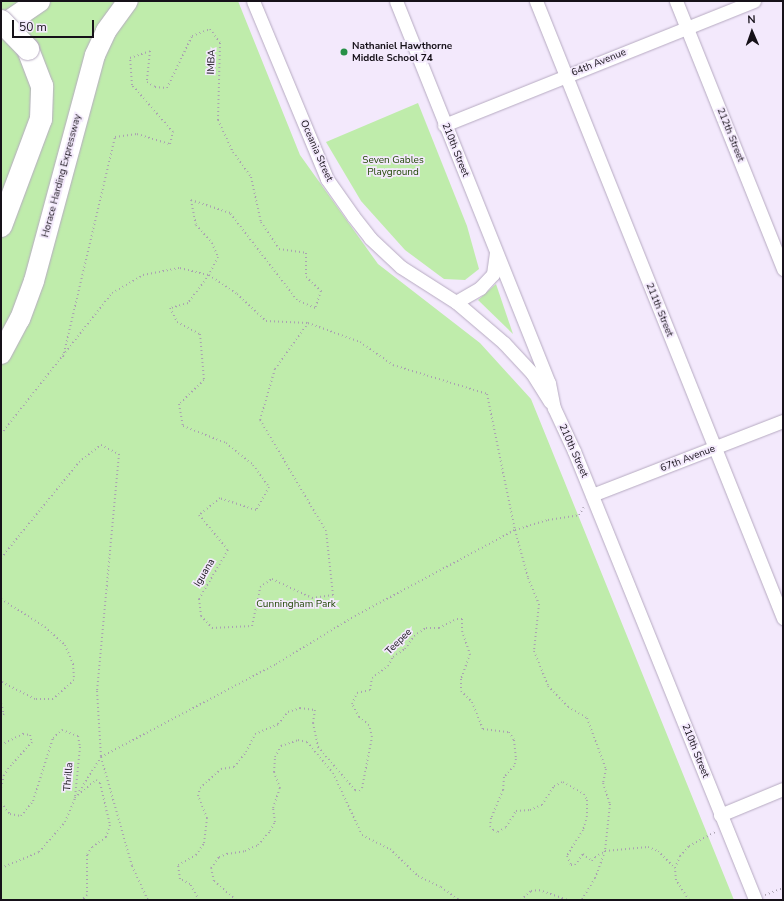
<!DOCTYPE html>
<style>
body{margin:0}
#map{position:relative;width:784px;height:901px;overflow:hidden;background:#f3e9fc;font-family:"Nunito Sans",sans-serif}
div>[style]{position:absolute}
.green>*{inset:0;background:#bfecab}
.path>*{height:2px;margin-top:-1px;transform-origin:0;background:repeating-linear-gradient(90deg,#aaa2b1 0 1px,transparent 0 4px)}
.roads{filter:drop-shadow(0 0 1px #b6aac1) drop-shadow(0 0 1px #b6aac1)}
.minor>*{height:13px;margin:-6.5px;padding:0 6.5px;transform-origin:6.5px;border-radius:6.5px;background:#fff}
.primary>*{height:20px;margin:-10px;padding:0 10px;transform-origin:10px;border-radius:10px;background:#fff}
.motorway>*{height:22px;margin:-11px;padding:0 11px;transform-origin:11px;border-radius:11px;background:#fff}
.bridges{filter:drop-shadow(0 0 1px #b6aac1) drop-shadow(0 0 1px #b6aac1)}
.motorway-bridge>*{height:22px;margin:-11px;padding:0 11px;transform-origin:11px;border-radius:11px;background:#fff}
.dots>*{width:11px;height:11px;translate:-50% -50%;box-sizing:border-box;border:2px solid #f3e9fc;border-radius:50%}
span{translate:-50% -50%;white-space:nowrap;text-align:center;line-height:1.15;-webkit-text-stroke:3.5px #f3e9fc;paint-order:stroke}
.poi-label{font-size:10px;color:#161119;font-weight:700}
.left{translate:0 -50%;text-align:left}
.street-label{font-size:10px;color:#161119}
.park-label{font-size:10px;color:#1f4603}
.frame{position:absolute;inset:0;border:2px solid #161119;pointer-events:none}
.north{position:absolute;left:732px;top:12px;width:40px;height:40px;-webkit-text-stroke:3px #f3e9fc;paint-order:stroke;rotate:358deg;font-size:11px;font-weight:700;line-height:16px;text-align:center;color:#161119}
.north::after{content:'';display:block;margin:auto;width:14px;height:18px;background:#161119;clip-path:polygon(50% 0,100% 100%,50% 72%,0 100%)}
.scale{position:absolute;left:12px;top:20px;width:82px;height:18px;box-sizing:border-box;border:2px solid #161119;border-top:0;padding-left:5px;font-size:12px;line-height:14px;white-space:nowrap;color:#161119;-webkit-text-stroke:3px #f3e9fc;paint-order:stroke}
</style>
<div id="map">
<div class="green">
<i style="clip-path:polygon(1px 1px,238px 1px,300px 155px,378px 264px,480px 343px,531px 399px,734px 900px,1px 900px)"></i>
<i style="clip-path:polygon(418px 103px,467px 226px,479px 269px,465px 280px,444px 279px,405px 250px,361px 201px,326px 142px)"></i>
<i style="clip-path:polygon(496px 284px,513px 334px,478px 300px)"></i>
</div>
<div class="path">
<i style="left:63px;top:357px;width:226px;rotate:-76.7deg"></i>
<i style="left:115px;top:137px;width:22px;rotate:-8deg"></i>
<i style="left:137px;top:134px;width:34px;rotate:17deg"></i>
<i style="left:170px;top:144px;width:12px;rotate:-76deg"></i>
<i style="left:173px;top:132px;width:62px;rotate:-131.1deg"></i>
<i style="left:132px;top:85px;width:27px;rotate:-94deg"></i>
<i style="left:130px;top:58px;width:21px;rotate:-19deg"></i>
<i style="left:150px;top:51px;width:31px;rotate:96deg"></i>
<i style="left:147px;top:82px;width:9px;rotate:32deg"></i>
<i style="left:155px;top:87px;width:12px;rotate:5deg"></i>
<i style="left:167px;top:88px;width:58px;rotate:-64.3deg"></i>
<i style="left:192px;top:36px;width:19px;rotate:-21deg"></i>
<i style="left:210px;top:29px;width:17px;rotate:54deg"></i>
<i style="left:220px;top:43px;width:77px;rotate:91.5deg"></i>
<i style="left:218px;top:120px;width:35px;rotate:65deg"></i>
<i style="left:233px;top:152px;width:31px;rotate:54deg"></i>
<i style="left:251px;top:177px;width:46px;rotate:77.5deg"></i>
<i style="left:261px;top:222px;width:32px;rotate:56deg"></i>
<i style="left:279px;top:249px;width:27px;rotate:8deg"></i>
<i style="left:306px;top:253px;width:24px;rotate:90deg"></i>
<i style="left:306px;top:277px;width:21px;rotate:43deg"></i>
<i style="left:321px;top:291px;width:18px;rotate:109deg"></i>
<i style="left:315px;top:308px;width:20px;rotate:-156deg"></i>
<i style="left:297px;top:300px;width:110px;rotate:-127.6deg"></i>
<i style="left:230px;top:213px;width:41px;rotate:-161.6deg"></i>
<i style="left:191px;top:200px;width:25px;rotate:79deg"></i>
<i style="left:196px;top:225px;width:24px;rotate:48deg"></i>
<i style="left:212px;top:243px;width:15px;rotate:67deg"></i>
<i style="left:218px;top:257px;width:20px;rotate:117deg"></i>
<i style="left:209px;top:275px;width:35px;rotate:127deg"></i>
<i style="left:188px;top:303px;width:19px;rotate:164deg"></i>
<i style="left:170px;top:308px;width:16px;rotate:63deg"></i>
<i style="left:177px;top:322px;width:26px;rotate:28deg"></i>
<i style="left:200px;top:334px;width:46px;rotate:85deg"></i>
<i style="left:204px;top:380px;width:35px;rotate:136deg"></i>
<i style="left:179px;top:404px;width:22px;rotate:80deg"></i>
<i style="left:183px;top:426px;width:46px;rotate:21.6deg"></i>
<i style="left:226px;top:443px;width:35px;rotate:39deg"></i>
<i style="left:253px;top:465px;width:27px;rotate:54deg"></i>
<i style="left:269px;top:487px;width:26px;rotate:119deg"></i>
<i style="left:256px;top:510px;width:38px;rotate:-162deg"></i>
<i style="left:220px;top:498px;width:27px;rotate:141deg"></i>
<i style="left:199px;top:515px;width:45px;rotate:50.4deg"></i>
<i style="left:228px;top:550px;width:57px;rotate:120.6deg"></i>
<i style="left:199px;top:599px;width:17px;rotate:83deg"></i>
<i style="left:201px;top:616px;width:16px;rotate:47deg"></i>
<i style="left:212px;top:628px;width:40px;rotate:-2.9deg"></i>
<i style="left:252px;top:626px;width:40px;rotate:-78deg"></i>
<i style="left:260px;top:587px;width:14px;rotate:-34deg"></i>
<i style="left:272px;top:579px;width:44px;rotate:25.4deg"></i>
<i style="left:312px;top:598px;width:21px;rotate:-8deg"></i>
<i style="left:333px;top:595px;width:64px;rotate:-96.2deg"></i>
<i style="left:326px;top:531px;width:129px;rotate:-120.7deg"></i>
<i style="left:260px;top:420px;width:53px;rotate:-73.6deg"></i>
<i style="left:275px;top:369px;width:57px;rotate:-54.3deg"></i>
<i style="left:1px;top:434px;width:179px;rotate:-51.8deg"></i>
<i style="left:112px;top:293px;width:36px;rotate:-30deg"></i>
<i style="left:143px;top:275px;width:38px;rotate:-11deg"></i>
<i style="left:180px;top:268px;width:30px;rotate:14deg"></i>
<i style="left:209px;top:275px;width:34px;rotate:34deg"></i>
<i style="left:237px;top:294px;width:40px;rotate:43deg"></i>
<i style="left:266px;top:321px;width:42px;rotate:2.7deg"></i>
<i style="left:308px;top:323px;width:55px;rotate:20.1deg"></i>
<i style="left:360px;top:342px;width:40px;rotate:34.9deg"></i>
<i style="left:393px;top:365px;width:98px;rotate:17.1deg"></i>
<i style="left:487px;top:394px;width:139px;rotate:78.4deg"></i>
<i style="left:515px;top:530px;width:50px;rotate:74.8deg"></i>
<i style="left:528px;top:578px;width:28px;rotate:67deg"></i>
<i style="left:539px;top:604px;width:47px;rotate:96.1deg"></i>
<i style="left:534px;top:651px;width:38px;rotate:68deg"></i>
<i style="left:548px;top:686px;width:29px;rotate:46deg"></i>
<i style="left:568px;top:707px;width:22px;rotate:30deg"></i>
<i style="left:587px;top:718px;width:54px;rotate:69.6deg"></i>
<i style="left:606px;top:769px;width:14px;rotate:102deg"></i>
<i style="left:603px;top:783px;width:22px;rotate:72deg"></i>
<i style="left:610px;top:804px;width:47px;rotate:96.1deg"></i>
<i style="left:605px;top:851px;width:29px;rotate:110deg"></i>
<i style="left:595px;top:878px;width:26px;rotate:121deg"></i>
<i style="left:1px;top:558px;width:124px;rotate:-50.9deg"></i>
<i style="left:79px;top:462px;width:28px;rotate:-38deg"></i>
<i style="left:101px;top:445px;width:20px;rotate:27deg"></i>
<i style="left:119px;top:454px;width:238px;rotate:95.3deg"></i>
<i style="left:97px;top:691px;width:66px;rotate:86.5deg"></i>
<i style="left:101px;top:757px;width:113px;rotate:74.1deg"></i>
<i style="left:132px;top:866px;width:38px;rotate:65deg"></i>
<i style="left:1px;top:599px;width:52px;rotate:32.5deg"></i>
<i style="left:45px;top:627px;width:27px;rotate:42deg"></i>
<i style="left:65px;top:645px;width:21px;rotate:67deg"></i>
<i style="left:73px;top:664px;width:16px;rotate:86deg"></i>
<i style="left:74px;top:680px;width:28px;rotate:138deg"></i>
<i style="left:53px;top:699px;width:18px;rotate:180deg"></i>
<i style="left:35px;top:699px;width:38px;rotate:-153deg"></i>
<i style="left:1px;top:703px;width:11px;rotate:75deg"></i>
<i style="left:4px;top:714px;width:4px;rotate:135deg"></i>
<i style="left:1px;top:745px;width:25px;rotate:-27deg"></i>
<i style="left:23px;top:734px;width:7px;rotate:8deg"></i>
<i style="left:30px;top:735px;width:7px;rotate:74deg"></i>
<i style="left:32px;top:742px;width:31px;rotate:132deg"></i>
<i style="left:11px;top:765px;width:12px;rotate:125deg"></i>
<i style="left:4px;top:775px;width:13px;rotate:103deg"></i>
<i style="left:78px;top:795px;width:23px;rotate:-40deg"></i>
<i style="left:96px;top:780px;width:5px;rotate:37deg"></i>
<i style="left:100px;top:783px;width:43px;rotate:76.6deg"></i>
<i style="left:110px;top:825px;width:13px;rotate:108deg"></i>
<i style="left:106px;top:837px;width:17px;rotate:144deg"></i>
<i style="left:92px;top:847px;width:9px;rotate:122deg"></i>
<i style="left:87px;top:855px;width:40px;rotate:90deg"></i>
<i style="left:87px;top:895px;width:7px;rotate:135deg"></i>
<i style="left:1px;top:803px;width:14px;rotate:51deg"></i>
<i style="left:10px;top:814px;width:11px;rotate:10deg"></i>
<i style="left:21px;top:816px;width:19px;rotate:-51deg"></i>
<i style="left:33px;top:801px;width:66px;rotate:-72.4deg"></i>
<i style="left:53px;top:738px;width:12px;rotate:-42deg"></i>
<i style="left:62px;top:730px;width:17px;rotate:21deg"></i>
<i style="left:78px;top:736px;width:11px;rotate:80deg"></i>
<i style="left:80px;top:747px;width:50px;rotate:95.7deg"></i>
<i style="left:1px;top:868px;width:41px;rotate:-22.8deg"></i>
<i style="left:39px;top:852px;width:40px;rotate:-49deg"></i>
<i style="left:65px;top:822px;width:26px;rotate:-67deg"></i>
<i style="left:75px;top:798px;width:49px;rotate:-57.6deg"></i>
<i style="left:101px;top:757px;width:198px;rotate:-28deg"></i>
<i style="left:276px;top:664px;width:92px;rotate:-31.3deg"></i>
<i style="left:355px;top:616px;width:182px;rotate:-28.3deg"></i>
<i style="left:515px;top:530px;width:34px;rotate:-17deg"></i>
<i style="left:548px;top:520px;width:31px;rotate:-9deg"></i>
<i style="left:579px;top:515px;width:9px;rotate:-58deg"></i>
<i style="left:765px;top:895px;width:19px;rotate:-21deg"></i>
<i style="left:199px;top:900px;width:18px;rotate:-119deg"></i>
<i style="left:190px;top:884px;width:11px;rotate:-153deg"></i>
<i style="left:180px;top:879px;width:14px;rotate:-98deg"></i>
<i style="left:178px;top:865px;width:21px;rotate:-29deg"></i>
<i style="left:196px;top:855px;width:14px;rotate:-56deg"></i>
<i style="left:204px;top:843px;width:25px;rotate:-83deg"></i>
<i style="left:207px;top:818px;width:24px;rotate:-112deg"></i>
<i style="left:198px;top:796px;width:8px;rotate:-76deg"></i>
<i style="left:200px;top:788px;width:28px;rotate:-42deg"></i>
<i style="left:221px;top:769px;width:13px;rotate:-9deg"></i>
<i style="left:234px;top:767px;width:19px;rotate:-51deg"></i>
<i style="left:246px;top:752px;width:20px;rotate:-63deg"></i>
<i style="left:255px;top:734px;width:25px;rotate:-23deg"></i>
<i style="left:278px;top:724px;width:16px;rotate:-50deg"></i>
<i style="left:288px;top:712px;width:13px;rotate:-18deg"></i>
<i style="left:300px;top:708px;width:15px;rotate:8deg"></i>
<i style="left:315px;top:710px;width:13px;rotate:99deg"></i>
<i style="left:313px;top:723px;width:25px;rotate:78deg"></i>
<i style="left:318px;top:747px;width:57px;rotate:49.3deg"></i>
<i style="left:355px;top:790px;width:4px;rotate:14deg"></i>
<i style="left:359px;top:791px;width:4px;rotate:-45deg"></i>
<i style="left:362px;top:788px;width:52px;rotate:-78.9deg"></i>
<i style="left:372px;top:737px;width:12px;rotate:-104deg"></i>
<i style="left:369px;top:725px;width:13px;rotate:-141deg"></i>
<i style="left:359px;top:717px;width:15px;rotate:-118deg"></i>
<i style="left:352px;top:704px;width:12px;rotate:-66deg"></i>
<i style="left:357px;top:693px;width:13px;rotate:-13deg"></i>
<i style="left:370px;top:690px;width:12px;rotate:-81deg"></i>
<i style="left:372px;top:678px;width:20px;rotate:-37deg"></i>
<i style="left:388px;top:666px;width:10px;rotate:-61deg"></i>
<i style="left:393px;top:657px;width:14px;rotate:-34deg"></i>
<i style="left:405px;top:649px;width:16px;rotate:-55deg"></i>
<i style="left:414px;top:636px;width:14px;rotate:-34deg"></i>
<i style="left:426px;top:628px;width:13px"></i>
<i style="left:439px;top:628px;width:20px;rotate:-27deg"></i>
<i style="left:457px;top:619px;width:5px"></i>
<i style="left:462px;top:619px;width:12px;rotate:90deg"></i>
<i style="left:462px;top:631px;width:24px;rotate:71deg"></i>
<i style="left:470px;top:654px;width:27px;rotate:110deg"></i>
<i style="left:461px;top:679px;width:12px;rotate:90deg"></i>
<i style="left:461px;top:691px;width:16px;rotate:45deg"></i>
<i style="left:472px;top:702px;width:29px;rotate:68deg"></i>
<i style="left:483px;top:729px;width:26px;rotate:7deg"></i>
<i style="left:509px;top:732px;width:9px;rotate:58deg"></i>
<i style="left:514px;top:740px;width:19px;rotate:84deg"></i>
<i style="left:516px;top:759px;width:7px;rotate:106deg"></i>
<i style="left:514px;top:766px;width:15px;rotate:132deg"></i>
<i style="left:504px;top:777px;width:13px;rotate:94deg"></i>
<i style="left:503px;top:790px;width:30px;rotate:113deg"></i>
<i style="left:491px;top:818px;width:8px;rotate:97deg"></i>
<i style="left:490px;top:826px;width:5px;rotate:53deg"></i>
<i style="left:493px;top:830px;width:5px;rotate:22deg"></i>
<i style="left:498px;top:832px;width:9px;rotate:-32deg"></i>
<i style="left:506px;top:827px;width:19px;rotate:-58deg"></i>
<i style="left:516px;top:811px;width:14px;rotate:-4deg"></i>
<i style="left:530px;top:810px;width:13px;rotate:-23deg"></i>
<i style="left:542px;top:805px;width:22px;rotate:-58deg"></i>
<i style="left:554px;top:786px;width:10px;rotate:-24deg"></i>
<i style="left:563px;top:782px;width:24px;rotate:30deg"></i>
<i style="left:584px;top:794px;width:7px;rotate:63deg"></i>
<i style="left:587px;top:800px;width:16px;rotate:90deg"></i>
<i style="left:587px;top:816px;width:15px;rotate:106deg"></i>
<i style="left:583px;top:830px;width:31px;rotate:122deg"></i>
<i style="left:567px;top:856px;width:10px;rotate:66deg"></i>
<i style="left:571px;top:865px;width:4px"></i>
<i style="left:575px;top:865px;width:14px;rotate:-54deg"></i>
<i style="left:583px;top:854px;width:11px;rotate:38deg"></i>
<i style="left:592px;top:861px;width:5px;rotate:-53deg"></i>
<i style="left:595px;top:857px;width:12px;rotate:-31deg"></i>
<i style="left:605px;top:851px;width:43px;rotate:-5.3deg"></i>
<i style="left:648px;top:847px;width:11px;rotate:22deg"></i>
<i style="left:658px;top:851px;width:24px;rotate:45deg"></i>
<i style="left:236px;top:900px;width:29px;rotate:-139deg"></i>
<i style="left:214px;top:881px;width:13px;rotate:-103deg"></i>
<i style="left:211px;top:868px;width:14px;rotate:-54deg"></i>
<i style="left:219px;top:857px;width:9px;rotate:-21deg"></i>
<i style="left:227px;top:854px;width:18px;rotate:-9deg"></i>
<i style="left:245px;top:851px;width:14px;rotate:-25deg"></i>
<i style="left:258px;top:845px;width:18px;rotate:-49deg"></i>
<i style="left:270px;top:831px;width:10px;rotate:-61deg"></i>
<i style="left:275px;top:822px;width:14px;rotate:-98deg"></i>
<i style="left:273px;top:808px;width:21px;rotate:-71deg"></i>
<i style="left:280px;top:788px;width:17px;rotate:-111deg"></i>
<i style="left:274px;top:772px;width:15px;rotate:-86deg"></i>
<i style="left:275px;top:757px;width:13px;rotate:-61deg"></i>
<i style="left:281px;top:746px;width:18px;rotate:-19deg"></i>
<i style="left:298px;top:740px;width:9px;rotate:13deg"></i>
<i style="left:307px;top:742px;width:40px;rotate:50deg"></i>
<i style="left:333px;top:773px;width:68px;rotate:64.9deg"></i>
<i style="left:362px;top:835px;width:31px;rotate:27deg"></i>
<i style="left:390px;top:849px;width:39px;rotate:44deg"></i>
<i style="left:418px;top:876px;width:25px;rotate:26deg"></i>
<i style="left:441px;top:887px;width:22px;rotate:36deg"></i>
<i style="left:521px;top:900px;width:13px;rotate:-42deg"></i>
<i style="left:531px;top:891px;width:8px;rotate:-7deg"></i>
<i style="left:539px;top:890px;width:31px;rotate:19deg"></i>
<i style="left:689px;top:900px;width:24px;rotate:-123deg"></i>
<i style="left:676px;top:880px;width:12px;rotate:-95deg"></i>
<i style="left:675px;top:868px;width:13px;rotate:-67deg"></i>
<i style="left:680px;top:856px;width:13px;rotate:-48deg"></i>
<i style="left:689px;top:846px;width:30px;rotate:-28deg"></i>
</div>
<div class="roads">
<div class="minor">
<i style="left:253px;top:1px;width:193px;rotate:67.4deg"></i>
<i style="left:327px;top:179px;width:45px;rotate:54.9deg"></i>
<i style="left:353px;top:216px;width:28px;rotate:52deg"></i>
<i style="left:370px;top:238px;width:42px;rotate:43.1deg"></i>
<i style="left:401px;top:267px;width:65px;rotate:32.5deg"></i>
<i style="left:456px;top:302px;width:63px;rotate:40.5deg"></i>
<i style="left:504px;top:343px;width:41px;rotate:47deg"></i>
<i style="left:532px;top:373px;width:34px;rotate:58deg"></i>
<i style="left:396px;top:1px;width:412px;rotate:68.2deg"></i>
<i style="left:549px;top:383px;width:25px;rotate:79deg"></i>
<i style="left:554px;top:408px;width:47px;rotate:65.1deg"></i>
<i style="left:574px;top:451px;width:484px;rotate:68deg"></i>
<i style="left:536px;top:1px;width:665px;rotate:68.18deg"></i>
<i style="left:676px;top:1px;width:289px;rotate:68.2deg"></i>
<i style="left:444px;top:125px;width:334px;rotate:-21.8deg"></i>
<i style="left:456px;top:302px;width:28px;rotate:-30deg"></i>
<i style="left:480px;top:288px;width:19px;rotate:-47deg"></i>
<i style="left:493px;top:274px;width:21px;rotate:-82deg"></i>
<i style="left:592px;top:495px;width:205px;rotate:-21.2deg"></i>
<i style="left:720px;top:815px;width:68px;rotate:-22.4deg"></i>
</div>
<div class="primary">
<i style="left:1px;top:354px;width:40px;rotate:-62deg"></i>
<i style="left:20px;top:319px;width:40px;rotate:-69.8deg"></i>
<i style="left:34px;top:281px;width:234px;rotate:-74.9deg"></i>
<i style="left:95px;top:55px;width:26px;rotate:-65deg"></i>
<i style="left:106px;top:31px;width:37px;rotate:-54deg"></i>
</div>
<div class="motorway">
<i style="left:1px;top:27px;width:46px;rotate:-34.4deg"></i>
<i style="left:1px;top:226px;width:114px;rotate:-69.5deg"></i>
<i style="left:41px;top:119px;width:33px;rotate:-88deg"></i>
<i style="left:42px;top:86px;width:40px;rotate:-111deg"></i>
</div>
</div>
<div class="bridges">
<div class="motorway-bridge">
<i style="left:1px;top:21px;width:39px;rotate:46deg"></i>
</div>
</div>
<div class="dots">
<i style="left:344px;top:52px;background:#279047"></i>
</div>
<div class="poi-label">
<span class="left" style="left:352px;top:52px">Nathaniel Hawthorne<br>Middle School 74</span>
</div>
<div class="street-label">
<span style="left:212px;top:62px;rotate:-88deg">IMBA</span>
<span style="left:599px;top:63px;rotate:-22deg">64th Avenue</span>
<span style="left:730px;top:135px;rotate:68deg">212th Street</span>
<span style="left:455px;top:150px;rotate:68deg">210th Street</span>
<span style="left:316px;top:151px;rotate:66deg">Oceania Street</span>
<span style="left:62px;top:176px;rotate:-75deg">Horace Harding Expressway</span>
<span style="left:659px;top:310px;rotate:68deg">211th Street</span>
<span style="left:573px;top:451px;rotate:66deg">210th Street</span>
<span style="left:688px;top:459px;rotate:-21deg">67th Avenue</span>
<span style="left:205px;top:573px;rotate:-59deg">Iguana</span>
<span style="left:399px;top:642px;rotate:-45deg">Teepee</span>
<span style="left:695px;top:751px;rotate:68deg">210th Street</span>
<span style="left:69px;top:777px;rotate:-85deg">Thrilla</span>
</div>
<div class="park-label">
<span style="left:393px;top:166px">Seven Gables<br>Playground</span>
<span style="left:296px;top:605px">Cunningham Park</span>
</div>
<div class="frame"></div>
<div class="north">N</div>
<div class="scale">50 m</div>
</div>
